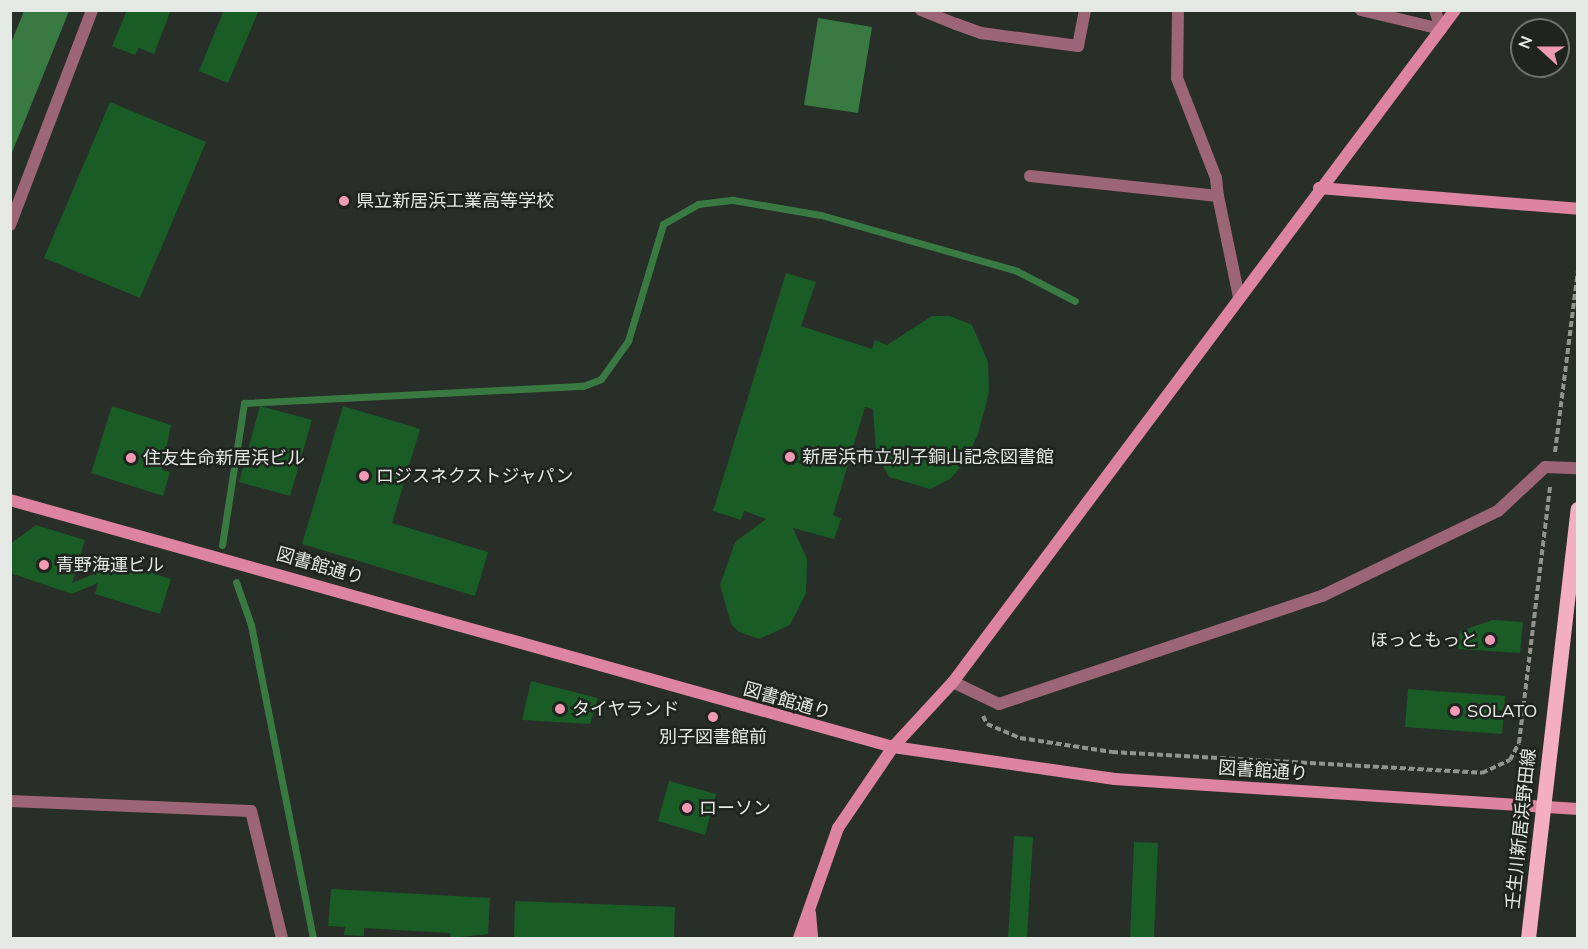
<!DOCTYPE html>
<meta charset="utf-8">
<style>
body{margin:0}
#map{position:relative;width:1588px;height:949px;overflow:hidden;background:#282e28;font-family:Mulish,"Noto Sans JP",sans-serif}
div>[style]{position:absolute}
.water>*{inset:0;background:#397a42}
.stream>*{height:7px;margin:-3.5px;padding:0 3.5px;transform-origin:3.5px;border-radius:3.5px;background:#397a42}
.building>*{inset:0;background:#195c26}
.path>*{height:4px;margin-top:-2px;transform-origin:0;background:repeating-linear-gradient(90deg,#909590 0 6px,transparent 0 9px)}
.lane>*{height:12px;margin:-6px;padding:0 6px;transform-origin:6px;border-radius:6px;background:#9d6578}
.street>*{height:12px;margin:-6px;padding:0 6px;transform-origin:6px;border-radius:6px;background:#9d6578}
.secondary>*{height:12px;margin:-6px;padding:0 6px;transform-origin:6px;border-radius:6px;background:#dd84a2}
.primary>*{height:15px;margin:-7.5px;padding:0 7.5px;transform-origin:7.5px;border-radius:7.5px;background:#f4aec4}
.dots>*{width:16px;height:16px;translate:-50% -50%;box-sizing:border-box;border:3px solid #1f241f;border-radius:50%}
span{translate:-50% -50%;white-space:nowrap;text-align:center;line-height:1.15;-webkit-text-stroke:5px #1f241f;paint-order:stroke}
.poi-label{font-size:18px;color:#e5e9e5}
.left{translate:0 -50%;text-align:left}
.right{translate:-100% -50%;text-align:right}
.street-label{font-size:18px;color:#e5e9e5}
.frame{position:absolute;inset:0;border:12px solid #e5e9e5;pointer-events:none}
.north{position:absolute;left:1510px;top:18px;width:60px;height:60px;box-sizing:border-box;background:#1f241f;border:2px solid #6e736e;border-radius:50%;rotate:291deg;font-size:16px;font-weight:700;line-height:24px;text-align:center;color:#e5e9e5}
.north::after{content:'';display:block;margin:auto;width:21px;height:27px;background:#f09ab6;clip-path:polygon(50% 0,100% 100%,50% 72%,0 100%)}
</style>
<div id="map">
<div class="water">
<i style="clip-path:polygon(24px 11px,69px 11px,11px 155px,11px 43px)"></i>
<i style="clip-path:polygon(818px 18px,872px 27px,858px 113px,804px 105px)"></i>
</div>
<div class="stream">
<i style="left:222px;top:545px;width:144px;rotate:-81.2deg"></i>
<i style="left:244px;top:403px;width:339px;rotate:-2.9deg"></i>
<i style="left:583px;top:386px;width:19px;rotate:-21deg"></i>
<i style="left:601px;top:379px;width:47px;rotate:-54.6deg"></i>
<i style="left:628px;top:341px;width:122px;rotate:-73.3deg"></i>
<i style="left:663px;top:224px;width:40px;rotate:-29.7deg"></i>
<i style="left:698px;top:204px;width:35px;rotate:-7deg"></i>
<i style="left:733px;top:200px;width:89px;rotate:9.7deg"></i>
<i style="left:821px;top:215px;width:204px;rotate:15.9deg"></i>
<i style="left:1017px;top:271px;width:65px;rotate:27.3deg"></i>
<i style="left:236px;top:582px;width:46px;rotate:70.8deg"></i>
<i style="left:251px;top:625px;width:319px;rotate:78.8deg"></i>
</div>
<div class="building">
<i style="clip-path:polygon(127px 10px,171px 10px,154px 54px,139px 48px,135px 55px,112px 46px)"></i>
<i style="clip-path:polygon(224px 10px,259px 10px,228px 83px,199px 71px)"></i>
<i style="clip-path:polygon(110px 102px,206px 142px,140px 298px,44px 258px)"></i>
<i style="clip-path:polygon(786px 273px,816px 282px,801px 326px,872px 349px,875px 340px,887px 345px,932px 316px,950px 316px,972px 325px,988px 362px,989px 392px,978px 434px,965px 462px,950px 479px,930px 489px,889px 477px,876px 453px,873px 409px,865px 407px,833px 515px,841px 519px,834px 539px,793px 528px,807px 559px,806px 593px,790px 625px,759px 639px,739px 632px,731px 624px,720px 585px,735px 542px,766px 519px,744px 511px,741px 520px,713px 511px)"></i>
<i style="clip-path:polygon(112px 406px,171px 425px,162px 470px,170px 472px,163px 496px,91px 473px)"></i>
<i style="clip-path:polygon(260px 406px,312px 420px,290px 496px,239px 482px)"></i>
<i style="clip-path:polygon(343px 406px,420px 429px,392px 523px,488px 552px,475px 596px,302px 544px)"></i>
<i style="clip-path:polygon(36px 525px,85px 540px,72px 583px,99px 572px,103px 558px,171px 579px,160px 614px,95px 594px,98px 583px,72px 594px,10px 573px,10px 544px)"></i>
<i style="clip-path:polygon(1493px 620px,1523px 622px,1520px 653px,1458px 649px,1460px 631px)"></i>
<i style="clip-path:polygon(531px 681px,598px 698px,590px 724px,522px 720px)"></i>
<i style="clip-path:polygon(1408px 689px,1505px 696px,1502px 734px,1405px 727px)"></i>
<i style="clip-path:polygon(669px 781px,716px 794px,705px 835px,658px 821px)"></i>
<i style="clip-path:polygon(1014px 836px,1033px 837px,1027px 938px,1008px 938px)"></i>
<i style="clip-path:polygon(1134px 842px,1158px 843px,1154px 938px,1130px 938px)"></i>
<i style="clip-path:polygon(331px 889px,490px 898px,488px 934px,451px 938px,450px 933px,364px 928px,364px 936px,344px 935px,345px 927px,328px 926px)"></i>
<i style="clip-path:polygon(515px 901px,675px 907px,674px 938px,514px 938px)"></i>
</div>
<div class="path">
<i style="left:1555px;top:452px;width:182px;rotate:-82.8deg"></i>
<i style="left:983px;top:716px;width:9px;rotate:63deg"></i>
<i style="left:987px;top:724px;width:36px;rotate:23deg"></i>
<i style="left:1020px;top:738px;width:93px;rotate:8.7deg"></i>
<i style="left:1112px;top:752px;width:371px;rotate:3.2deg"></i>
<i style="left:1482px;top:773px;width:31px;rotate:-25deg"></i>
<i style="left:1510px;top:760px;width:19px;rotate:-62deg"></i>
<i style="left:1519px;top:743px;width:259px;rotate:-83.1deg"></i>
</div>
<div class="lane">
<i style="left:921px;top:10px;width:38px;rotate:22deg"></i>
</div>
<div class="street">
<i style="left:1178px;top:10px;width:68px;rotate:90.8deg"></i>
<i style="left:1177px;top:78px;width:107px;rotate:68.7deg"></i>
<i style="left:1216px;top:178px;width:18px;rotate:84deg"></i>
<i style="left:1361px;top:10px;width:82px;rotate:13.4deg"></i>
<i style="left:1435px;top:10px;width:20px;rotate:72deg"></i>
<i style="left:956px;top:24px;width:27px;rotate:20deg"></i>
<i style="left:981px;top:33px;width:98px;rotate:7.6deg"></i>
<i style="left:1078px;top:46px;width:37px;rotate:-79deg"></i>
<i style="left:1030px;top:176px;width:189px;rotate:6.1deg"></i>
<i style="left:1218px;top:196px;width:103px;rotate:78.3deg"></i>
<i style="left:10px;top:225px;width:230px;rotate:-69.1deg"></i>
<i style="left:953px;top:682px;width:51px;rotate:25.6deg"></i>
<i style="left:999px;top:704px;width:341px;rotate:-18.5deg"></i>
<i style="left:1322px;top:596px;width:195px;rotate:-25.8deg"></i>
<i style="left:1498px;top:511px;width:64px;rotate:-43.1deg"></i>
<i style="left:1545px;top:467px;width:33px;rotate:2deg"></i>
<i style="left:10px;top:801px;width:241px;rotate:2.4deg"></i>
<i style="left:251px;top:811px;width:131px;rotate:76.3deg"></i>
</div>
<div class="secondary">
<i style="left:1319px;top:188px;width:260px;rotate:4.6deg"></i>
<i style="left:10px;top:500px;width:917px;rotate:15.63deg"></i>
<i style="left:893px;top:747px;width:224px;rotate:8.2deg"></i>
<i style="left:1115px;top:779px;width:464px;rotate:3.7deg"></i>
<i style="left:810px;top:913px;width:25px;rotate:85deg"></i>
<i style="left:799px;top:938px;width:117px;rotate:-70.5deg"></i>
<i style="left:838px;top:828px;width:98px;rotate:-55.8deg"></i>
<i style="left:893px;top:747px;width:88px;rotate:-47.3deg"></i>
<i style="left:953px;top:682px;width:839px;rotate:-53.24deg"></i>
</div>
<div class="primary">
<i style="left:1528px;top:938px;width:432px;rotate:-83.4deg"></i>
</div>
<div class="dots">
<i style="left:344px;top:201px;background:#f09ab6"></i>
<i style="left:790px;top:457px;background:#f09ab6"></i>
<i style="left:131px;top:458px;background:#f09ab6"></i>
<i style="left:364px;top:476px;background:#f09ab6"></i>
<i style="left:44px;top:565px;background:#f09ab6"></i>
<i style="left:1490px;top:640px;background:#f09ab6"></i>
<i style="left:560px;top:709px;background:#f09ab6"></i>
<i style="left:1455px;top:711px;background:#f09ab6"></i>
<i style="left:713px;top:717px;background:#f09ab6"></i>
<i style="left:687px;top:808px;background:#f09ab6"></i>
</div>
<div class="poi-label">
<span class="left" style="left:356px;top:201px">県立新居浜工業高等学校</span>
<span class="left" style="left:802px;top:457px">新居浜市立別子銅山記念図書館</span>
<span class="left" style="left:143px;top:458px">住友生命新居浜ビル</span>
<span class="left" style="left:376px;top:476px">ロジスネクストジャパン</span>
<span class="left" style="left:56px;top:565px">青野海運ビル</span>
<span class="right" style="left:1478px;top:640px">ほっともっと</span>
<span class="left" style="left:572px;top:709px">タイヤランド</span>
<span class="left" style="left:1467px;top:711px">SOLATO</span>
<span style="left:713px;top:737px">別子図書館前</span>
<span class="left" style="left:699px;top:808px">ローソン</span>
</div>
<div class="street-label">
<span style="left:320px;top:566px;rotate:16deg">図書館通り</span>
<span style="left:787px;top:701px;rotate:16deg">図書館通り</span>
<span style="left:1263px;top:771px;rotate:4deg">図書館通り</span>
<span style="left:1521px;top:829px;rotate:-84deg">壬生川新居浜野田線</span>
</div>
<div class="frame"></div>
<div class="north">N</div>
</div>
